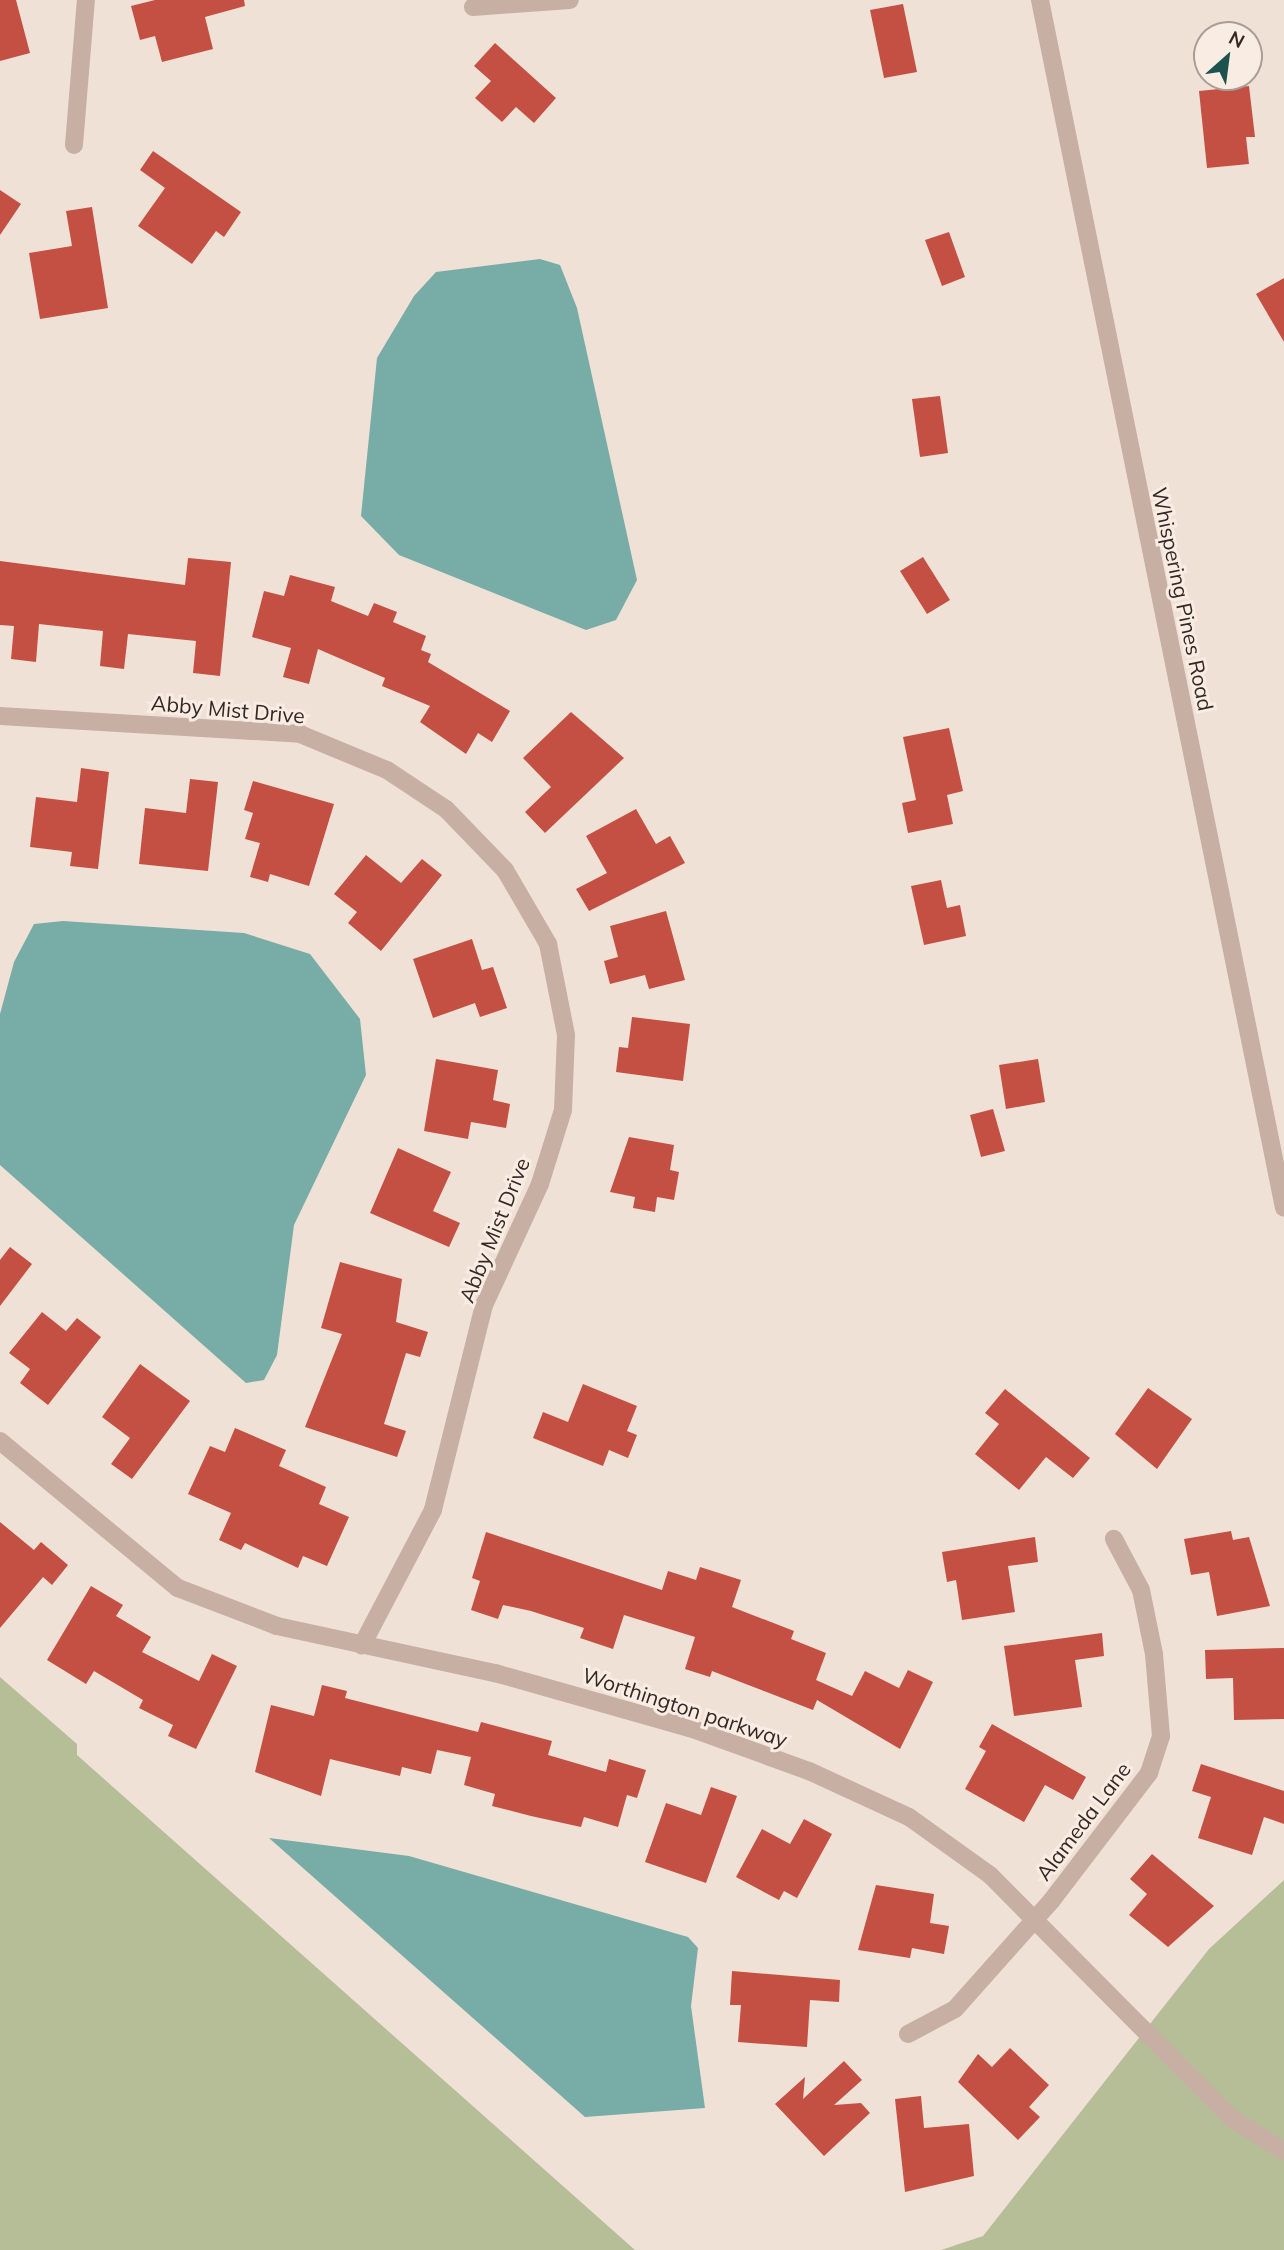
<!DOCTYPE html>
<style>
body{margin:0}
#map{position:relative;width:1284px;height:2250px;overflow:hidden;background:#f0e1d7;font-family:Mulish,sans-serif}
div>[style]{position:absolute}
.green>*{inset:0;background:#b6be98}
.water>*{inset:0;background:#77aca7}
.building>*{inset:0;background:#c35042}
.minor>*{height:18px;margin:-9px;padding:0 9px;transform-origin:9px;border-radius:9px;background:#c7afa4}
span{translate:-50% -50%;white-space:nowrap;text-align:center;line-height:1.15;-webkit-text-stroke:6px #f8ece3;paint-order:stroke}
.street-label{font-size:21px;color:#332825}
.north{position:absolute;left:1193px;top:21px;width:70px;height:70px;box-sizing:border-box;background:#f8ece3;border:2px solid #a99e97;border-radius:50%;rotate:28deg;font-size:19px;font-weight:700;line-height:28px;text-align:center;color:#332825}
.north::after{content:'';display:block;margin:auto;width:24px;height:32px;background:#1c534f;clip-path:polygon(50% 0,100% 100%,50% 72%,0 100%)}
</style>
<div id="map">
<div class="green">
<i style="clip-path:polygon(0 1677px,77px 1744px,77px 1755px,635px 2250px,0 2250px)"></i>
<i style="clip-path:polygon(1284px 1880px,1284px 2250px,941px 2250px,983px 2236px,1209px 1949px)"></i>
</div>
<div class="water">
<i style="clip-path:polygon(540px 259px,560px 265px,577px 308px,637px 580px,616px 620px,586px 630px,399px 555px,361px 516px,377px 358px,414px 296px,436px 272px)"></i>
<i style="clip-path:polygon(63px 921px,244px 933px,310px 954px,360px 1019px,366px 1075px,294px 1225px,277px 1355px,264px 1380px,246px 1383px,0 1165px,0 1014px,14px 962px,34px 924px)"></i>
<i style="clip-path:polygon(269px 1838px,409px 1856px,688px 1937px,698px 1948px,691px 2006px,705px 2108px,585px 2117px)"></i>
</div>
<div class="building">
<i style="clip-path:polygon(0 0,16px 0,30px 53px,0 61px)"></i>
<i style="clip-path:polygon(155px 0,244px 0,245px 6px,205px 17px,213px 49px,162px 62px,155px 36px,140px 40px,131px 6px)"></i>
<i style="clip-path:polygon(903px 4px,917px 72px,884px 78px,870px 10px)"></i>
<i style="clip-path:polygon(495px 43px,556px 98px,534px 123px,516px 107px,502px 122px,475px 98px,491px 81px,474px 66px)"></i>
<i style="clip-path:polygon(1249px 86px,1255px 137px,1246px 137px,1249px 164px,1207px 168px,1199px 91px)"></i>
<i style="clip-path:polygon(153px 151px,241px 212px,224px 237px,216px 231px,192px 264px,138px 226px,165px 188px,140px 170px)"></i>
<i style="clip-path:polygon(0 190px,21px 204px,0 235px)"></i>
<i style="clip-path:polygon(92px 207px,108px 308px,40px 319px,29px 253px,72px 246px,66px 211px)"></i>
<i style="clip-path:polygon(949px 232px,965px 277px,942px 286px,925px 240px)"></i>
<i style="clip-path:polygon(1284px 278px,1284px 342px,1256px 294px)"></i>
<i style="clip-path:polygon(940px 396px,948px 453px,920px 457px,912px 399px)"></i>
<i style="clip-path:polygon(923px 557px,950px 600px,927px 614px,900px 571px)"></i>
<i style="clip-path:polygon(188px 558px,231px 562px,220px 676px,193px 673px,196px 641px,128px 634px,124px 669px,100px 666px,103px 631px,39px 624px,36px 662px,11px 659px,14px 626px,0 625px,0 561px,185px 585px)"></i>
<i style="clip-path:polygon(290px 575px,335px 587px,331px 601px,368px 616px,374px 603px,397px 612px,393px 622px,426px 636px,421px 650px,431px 654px,428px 662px,510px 711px,492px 742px,478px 733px,466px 754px,420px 722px,430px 706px,382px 686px,385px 678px,318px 649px,309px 684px,283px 677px,291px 648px,252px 637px,264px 591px,284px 596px)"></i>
<i style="clip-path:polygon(571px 712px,624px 758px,545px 833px,525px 812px,551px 787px,523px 758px)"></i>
<i style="clip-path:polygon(949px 728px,963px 791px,947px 795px,953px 824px,908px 833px,902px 803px,916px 800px,903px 737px)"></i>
<i style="clip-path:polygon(81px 768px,109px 772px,98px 869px,70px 866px,72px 852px,30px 847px,36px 797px,77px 802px)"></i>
<i style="clip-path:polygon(190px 779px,218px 782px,208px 871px,139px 864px,145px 808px,186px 813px)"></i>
<i style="clip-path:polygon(253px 781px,334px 804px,309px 886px,270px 874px,268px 882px,250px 877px,260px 843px,245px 839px,253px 813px,244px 810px)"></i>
<i style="clip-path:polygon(636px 809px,656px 844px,670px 836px,685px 863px,589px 911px,576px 889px,607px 873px,586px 836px)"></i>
<i style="clip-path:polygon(366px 855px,401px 883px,422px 859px,442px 875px,381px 951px,348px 923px,357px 912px,334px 894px)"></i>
<i style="clip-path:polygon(941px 880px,947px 908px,960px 905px,966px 936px,924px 945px,911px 886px)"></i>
<i style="clip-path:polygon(666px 911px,685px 980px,649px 989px,645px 975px,610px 984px,604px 961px,618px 957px,610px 926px)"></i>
<i style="clip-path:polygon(472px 939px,482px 970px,493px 967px,507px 1008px,480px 1017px,475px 1003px,433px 1018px,413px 959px)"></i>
<i style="clip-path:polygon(632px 1017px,690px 1024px,683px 1081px,616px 1072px,619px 1047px,628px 1048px)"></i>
<i style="clip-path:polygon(436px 1059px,498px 1070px,493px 1100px,510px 1104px,506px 1128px,471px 1122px,468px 1139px,424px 1131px)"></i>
<i style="clip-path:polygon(1038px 1059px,1045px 1102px,1006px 1109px,999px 1065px)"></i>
<i style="clip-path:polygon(993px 1109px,1005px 1151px,981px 1157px,970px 1115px)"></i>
<i style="clip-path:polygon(629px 1137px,674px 1145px,670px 1170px,679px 1172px,674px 1200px,657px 1197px,655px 1212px,633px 1208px,635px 1197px,610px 1192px)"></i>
<i style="clip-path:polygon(398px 1148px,451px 1172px,433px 1211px,460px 1223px,449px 1247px,370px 1213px)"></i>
<i style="clip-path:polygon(10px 1247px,32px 1264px,0 1306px,0 1260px)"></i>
<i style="clip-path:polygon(340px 1262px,402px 1279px,396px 1322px,428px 1332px,420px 1357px,406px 1353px,384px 1424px,406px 1431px,397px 1457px,305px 1427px,342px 1334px,321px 1328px)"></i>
<i style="clip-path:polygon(42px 1312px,66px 1331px,77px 1318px,101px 1337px,48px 1405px,20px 1383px,30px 1369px,9px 1353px)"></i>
<i style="clip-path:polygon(140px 1364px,190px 1401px,132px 1479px,111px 1464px,130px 1438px,102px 1417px)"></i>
<i style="clip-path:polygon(583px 1384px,637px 1406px,627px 1431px,637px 1435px,628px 1458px,609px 1450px,603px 1466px,533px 1438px,543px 1412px,568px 1422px)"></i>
<i style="clip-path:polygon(1148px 1388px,1192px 1419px,1157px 1469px,1115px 1434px)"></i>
<i style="clip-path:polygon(1005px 1389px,1090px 1458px,1073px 1478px,1046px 1457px,1019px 1490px,975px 1454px,999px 1424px,985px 1413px)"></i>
<i style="clip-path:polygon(235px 1428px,286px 1450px,279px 1466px,326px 1487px,319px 1504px,349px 1517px,327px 1566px,303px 1556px,298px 1568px,245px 1543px,241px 1550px,219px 1540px,231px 1513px,188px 1494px,210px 1446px,225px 1452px)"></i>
<i style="clip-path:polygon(0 1522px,34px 1550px,41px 1542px,68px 1565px,52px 1585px,43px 1577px,0 1628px)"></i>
<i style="clip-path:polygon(1231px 1531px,1233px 1540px,1249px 1537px,1270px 1606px,1217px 1616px,1209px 1572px,1191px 1575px,1184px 1539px)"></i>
<i style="clip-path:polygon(486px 1532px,662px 1590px,668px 1571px,696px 1580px,700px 1567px,741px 1580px,732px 1607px,794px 1631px,791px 1639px,826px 1653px,816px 1680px,852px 1696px,865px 1671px,899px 1688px,908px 1670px,933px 1682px,900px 1749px,817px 1700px,813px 1710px,712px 1671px,710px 1677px,685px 1669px,695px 1637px,624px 1615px,613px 1649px,580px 1638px,584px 1628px,531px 1611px,503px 1605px,498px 1619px,471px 1610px,480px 1581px,472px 1578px)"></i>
<i style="clip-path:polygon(1035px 1537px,1038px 1562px,1008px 1566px,1015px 1612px,962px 1620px,956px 1580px,947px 1582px,942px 1552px)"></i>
<i style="clip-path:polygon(91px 1586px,123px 1605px,116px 1616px,151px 1637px,142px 1652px,199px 1681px,212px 1654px,237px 1666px,196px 1749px,168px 1736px,173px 1725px,139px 1708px,143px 1700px,94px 1671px,86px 1684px,47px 1660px)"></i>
<i style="clip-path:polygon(1102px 1633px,1104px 1656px,1075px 1660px,1082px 1707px,1014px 1716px,1004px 1646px)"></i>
<i style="clip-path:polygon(1284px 1648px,1284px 1719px,1234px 1720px,1233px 1678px,1206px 1679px,1205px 1650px)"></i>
<i style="clip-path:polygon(322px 1685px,347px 1691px,345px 1698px,478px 1732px,481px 1722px,552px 1741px,548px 1755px,606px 1772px,609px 1759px,646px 1770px,637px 1798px,627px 1795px,618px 1827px,584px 1817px,581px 1827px,531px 1816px,492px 1806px,495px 1794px,464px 1785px,471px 1757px,437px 1750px,431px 1774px,402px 1767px,400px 1776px,330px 1759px,321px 1796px,255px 1772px,271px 1705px,314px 1716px)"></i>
<i style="clip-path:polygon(992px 1724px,1086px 1777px,1073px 1800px,1045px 1785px,1024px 1822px,965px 1789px,986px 1751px,979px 1747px)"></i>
<i style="clip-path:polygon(1201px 1764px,1284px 1791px,1284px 1824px,1264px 1817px,1252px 1855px,1198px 1838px,1211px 1797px,1192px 1791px)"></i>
<i style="clip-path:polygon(711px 1787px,737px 1796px,706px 1883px,645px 1862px,666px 1803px,701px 1815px)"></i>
<i style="clip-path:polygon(804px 1819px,832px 1834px,797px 1898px,784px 1891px,779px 1900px,736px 1877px,762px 1829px,790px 1844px)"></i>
<i style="clip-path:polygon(1152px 1854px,1214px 1906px,1168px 1947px,1129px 1915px,1147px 1894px,1130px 1879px)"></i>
<i style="clip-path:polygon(876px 1885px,934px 1894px,930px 1923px,949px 1926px,944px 1954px,912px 1948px,910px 1958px,858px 1950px)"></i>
<i style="clip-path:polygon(732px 1971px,840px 1980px,839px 2002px,810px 2000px,807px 2047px,738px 2042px,741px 2005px,730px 2005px)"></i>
<i style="clip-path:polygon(1010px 2048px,1049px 2085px,1029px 2107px,1040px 2117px,1018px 2140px,958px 2082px,978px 2054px,992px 2067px)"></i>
<i style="clip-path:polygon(844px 2061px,862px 2080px,834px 2105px,861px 2103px,870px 2113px,824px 2156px,775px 2104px,805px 2077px,803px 2099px)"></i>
<i style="clip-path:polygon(921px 2096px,924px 2128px,969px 2124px,974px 2176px,905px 2192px,895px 2099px)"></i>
</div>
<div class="minor">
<i style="left:1040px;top:0;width:1232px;rotate:78.58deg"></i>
<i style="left:473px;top:7px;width:97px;rotate:-4.1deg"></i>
<i style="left:74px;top:145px;width:145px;rotate:-85.3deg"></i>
<i style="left:0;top:716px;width:301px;rotate:3.4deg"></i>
<i style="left:300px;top:734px;width:94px;rotate:22.5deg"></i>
<i style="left:387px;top:770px;width:71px;rotate:33.5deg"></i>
<i style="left:446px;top:809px;width:85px;rotate:46deg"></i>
<i style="left:505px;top:870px;width:86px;rotate:59.8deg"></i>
<i style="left:548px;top:944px;width:93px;rotate:78.8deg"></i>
<i style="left:566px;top:1035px;width:75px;rotate:92.3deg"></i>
<i style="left:563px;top:1110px;width:77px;rotate:107.3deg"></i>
<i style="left:540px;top:1184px;width:133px;rotate:114.8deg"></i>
<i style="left:484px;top:1305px;width:211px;rotate:104deg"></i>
<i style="left:433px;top:1510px;width:153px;rotate:117.7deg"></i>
<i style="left:0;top:1441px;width:231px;rotate:39.6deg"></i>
<i style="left:178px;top:1588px;width:106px;rotate:21deg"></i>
<i style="left:277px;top:1626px;width:223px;rotate:12.2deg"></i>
<i style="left:495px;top:1673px;width:203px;rotate:15.8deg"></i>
<i style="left:690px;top:1728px;width:127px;rotate:19.9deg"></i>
<i style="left:809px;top:1771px;width:110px;rotate:24.7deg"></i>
<i style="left:909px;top:1817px;width:100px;rotate:35.6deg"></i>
<i style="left:990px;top:1875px;width:342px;rotate:45.2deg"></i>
<i style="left:1231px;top:2118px;width:62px;rotate:31.9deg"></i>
<i style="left:908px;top:2034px;width:53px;rotate:-28deg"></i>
<i style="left:955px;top:2009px;width:146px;rotate:-48.3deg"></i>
<i style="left:1052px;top:1900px;width:160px;rotate:-52.6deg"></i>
<i style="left:1149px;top:1773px;width:39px;rotate:-72deg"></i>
<i style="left:1161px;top:1736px;width:82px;rotate:-94.9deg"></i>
<i style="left:1154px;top:1654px;width:65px;rotate:-101.5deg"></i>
<i style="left:1141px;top:1590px;width:58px;rotate:-117.9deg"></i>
</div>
<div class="street-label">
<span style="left:1183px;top:599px;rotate:78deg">Whispering Pines Road</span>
<span style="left:228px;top:709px;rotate:5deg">Abby Mist Drive</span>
<span style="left:494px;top:1230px;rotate:-68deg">Abby Mist Drive</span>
<span style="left:685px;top:1707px;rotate:18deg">Worthington parkway</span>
<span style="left:1083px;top:1821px;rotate:-53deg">Alameda Lane</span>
</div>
<div class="north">N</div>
</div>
